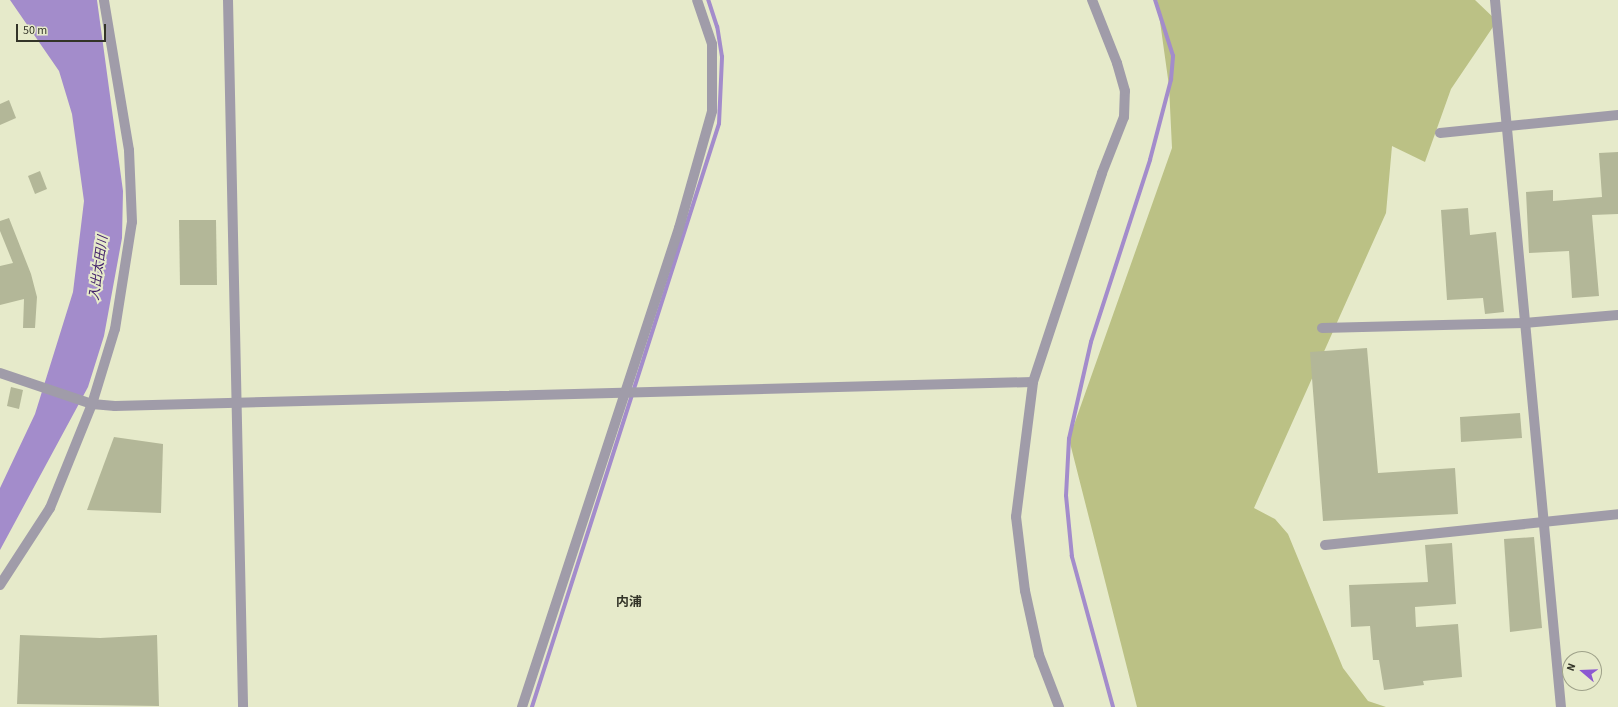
<!DOCTYPE html>
<meta charset="utf-8">
<style>
body{margin:0}
#map{position:relative;width:1618px;height:707px;overflow:hidden;background:#e6eaca;font-family:"Source Sans 3","Noto Sans JP",sans-serif}
div>[style]{position:absolute}
.green>*{inset:0;background:#bbc185}
.water>*{inset:0;background:#a38ccb}
.stream>*{height:3.5px;margin:-1.75px;padding:0 1.75px;transform-origin:1.75px;border-radius:1.75px;background:#a38ccb}
.building>*{inset:0;background:#b3b798}
.minor>*{height:10px;margin:-5px;padding:0 5px;transform-origin:5px;border-radius:5px;background:#a09ca9}
span{translate:-50% -50%;white-space:nowrap;text-align:center;line-height:1.15;-webkit-text-stroke:4px #e6eaca;paint-order:stroke}
.water-label{font-size:13px;color:#42216b;font-style:italic}
.neighbourhood-label{font-size:13px;color:#333428;font-weight:700}
.north{position:absolute;left:1562px;top:651px;width:40px;height:40px;box-sizing:border-box;background:#e6eaca;border:1px solid #9ea189;border-radius:50%;rotate:289deg;font-size:11px;font-weight:700;line-height:16px;text-align:center;color:#333428}
.north::after{content:'';display:block;margin:auto;width:14px;height:18px;background:#8c58d1;clip-path:polygon(50% 0,100% 100%,50% 72%,0 100%)}
.scale{position:absolute;left:16px;top:24px;width:90px;height:18px;box-sizing:border-box;border:2px solid #333428;border-top:0;padding-left:5px;font-size:12px;line-height:14px;white-space:nowrap;color:#333428;-webkit-text-stroke:3px #e6eaca;paint-order:stroke}
</style>
<div id="map">
<div class="green">
<i style="clip-path:polygon(1157px 0,1475px 0,1497px 21px,1451px 89px,1425px 162px,1392px 146px,1386px 213px,1254px 508px,1275px 519px,1288px 534px,1343px 668px,1368px 701px,1386px 707px,1137px 707px,1069px 439px,1172px 148px,1169px 86px)"></i>
</div>
<div class="water">
<i style="clip-path:polygon(10px 0,97px 0,123px 191px,122px 238px,104px 336px,88px 387px,0 550px,0 488px,35px 414px,73px 292px,84px 201px,72px 114px,59px 71px)"></i>
</div>
<div class="stream">
<i style="left:532px;top:707px;width:612px;rotate:-72.22deg"></i>
<i style="left:719px;top:124px;width:67px;rotate:-87.4deg"></i>
<i style="left:722px;top:57px;width:30px;rotate:-99deg"></i>
<i style="left:717px;top:27px;width:28px;rotate:-108deg"></i>
<i style="left:1113px;top:707px;width:156px;rotate:-105.3deg"></i>
<i style="left:1072px;top:557px;width:61px;rotate:-95.6deg"></i>
<i style="left:1066px;top:496px;width:57px;rotate:-87deg"></i>
<i style="left:1069px;top:439px;width:99px;rotate:-77.2deg"></i>
<i style="left:1091px;top:342px;width:191px;rotate:-72deg"></i>
<i style="left:1150px;top:160px;width:83px;rotate:-75.3deg"></i>
<i style="left:1171px;top:80px;width:24px;rotate:-85deg"></i>
<i style="left:1173px;top:56px;width:59px;rotate:-107.8deg"></i>
</div>
<div class="building">
<i style="clip-path:polygon(9px 100px,16px 118px,0 125px,0 104px)"></i>
<i style="clip-path:polygon(1618px 152px,1618px 214px,1592px 215px,1599px 296px,1572px 298px,1569px 251px,1529px 253px,1526px 192px,1553px 190px,1553px 201px,1602px 197px,1599px 153px)"></i>
<i style="clip-path:polygon(40px 171px,47px 189px,35px 194px,28px 176px)"></i>
<i style="clip-path:polygon(1468px 208px,1470px 235px,1496px 232px,1504px 312px,1485px 314px,1483px 298px,1447px 300px,1441px 210px)"></i>
<i style="clip-path:polygon(9px 218px,31px 274px,37px 297px,35px 328px,23px 328px,24px 299px,0 305px,0 266px,13px 263px,0 231px,0 221px)"></i>
<i style="clip-path:polygon(179px 220px,216px 220px,217px 285px,180px 285px)"></i>
<i style="clip-path:polygon(1367px 348px,1378px 473px,1455px 468px,1458px 514px,1323px 521px,1310px 352px)"></i>
<i style="clip-path:polygon(11px 387px,23px 390px,19px 409px,7px 406px)"></i>
<i style="clip-path:polygon(1520px 413px,1522px 438px,1461px 442px,1460px 417px)"></i>
<i style="clip-path:polygon(114px 437px,163px 444px,161px 513px,87px 510px)"></i>
<i style="clip-path:polygon(1534px 537px,1542px 628px,1510px 632px,1504px 539px)"></i>
<i style="clip-path:polygon(1452px 543px,1456px 604px,1415px 607px,1416px 627px,1458px 624px,1462px 677px,1423px 681px,1424px 685px,1384px 690px,1379px 660px,1373px 660px,1370px 626px,1351px 627px,1349px 585px,1428px 582px,1425px 545px)"></i>
<i style="clip-path:polygon(20px 635px,100px 638px,157px 635px,159px 706px,17px 704px)"></i>
</div>
<div class="minor">
<i style="left:228px;top:0;width:707px;rotate:88.78deg"></i>
<i style="left:1495px;top:0;width:710px;rotate:84.67deg"></i>
<i style="left:1440px;top:133px;width:179px;rotate:-5.8deg"></i>
<i style="left:1322px;top:328px;width:202px;rotate:-1.4deg"></i>
<i style="left:1524px;top:323px;width:94px;rotate:-4.9deg"></i>
<i style="left:0;top:373px;width:97px;rotate:18.6deg"></i>
<i style="left:92px;top:404px;width:23px;rotate:5deg"></i>
<i style="left:115px;top:406px;width:918px;rotate:-1.5deg"></i>
<i style="left:1325px;top:545px;width:295px;rotate:-6deg"></i>
<i style="left:0;top:585px;width:92px;rotate:-57deg"></i>
<i style="left:50px;top:508px;width:112px;rotate:-68deg"></i>
<i style="left:92px;top:404px;width:78px;rotate:-73deg"></i>
<i style="left:115px;top:329px;width:108px;rotate:-81deg"></i>
<i style="left:132px;top:222px;width:72px;rotate:-92.4deg"></i>
<i style="left:129px;top:150px;width:152px;rotate:-99.5deg"></i>
<i style="left:522px;top:707px;width:504px;rotate:-71.85deg"></i>
<i style="left:679px;top:228px;width:122px;rotate:-74.2deg"></i>
<i style="left:712px;top:111px;width:67px;rotate:-90deg"></i>
<i style="left:712px;top:44px;width:46px;rotate:-108.8deg"></i>
<i style="left:1059px;top:707px;width:56px;rotate:-111deg"></i>
<i style="left:1039px;top:655px;width:66px;rotate:-102.3deg"></i>
<i style="left:1025px;top:591px;width:75px;rotate:-96.9deg"></i>
<i style="left:1016px;top:517px;width:136px;rotate:-82.8deg"></i>
<i style="left:1033px;top:382px;width:220px;rotate:-71.7deg"></i>
<i style="left:1102px;top:173px;width:60px;rotate:-68.6deg"></i>
<i style="left:1124px;top:117px;width:26px;rotate:-88deg"></i>
<i style="left:1125px;top:91px;width:29px;rotate:-106deg"></i>
<i style="left:1117px;top:63px;width:68px;rotate:-111.6deg"></i>
</div>
<div class="water-label">
<span style="left:99px;top:268px;rotate:-82deg">入出太田川</span>
</div>
<div class="neighbourhood-label">
<span style="left:629px;top:602px">内浦</span>
</div>
<div class="north">N</div>
<div class="scale">50 m</div>
</div>
